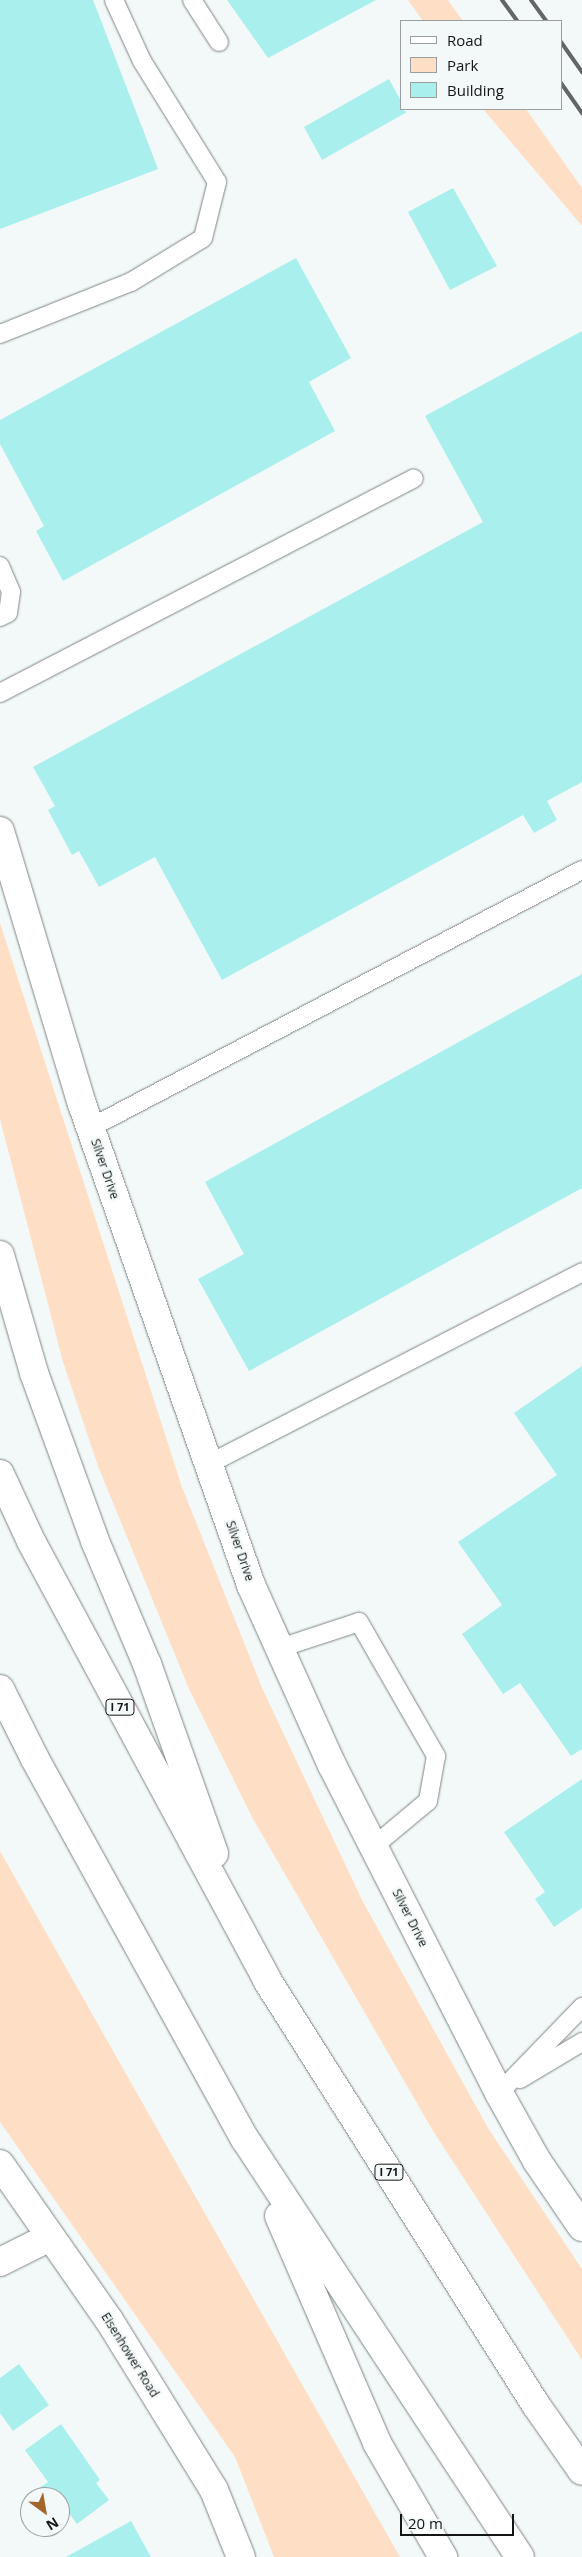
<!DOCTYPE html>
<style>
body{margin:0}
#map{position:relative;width:582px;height:2557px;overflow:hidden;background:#f3f9f9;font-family:"Open Sans",sans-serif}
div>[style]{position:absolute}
.green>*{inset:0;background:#fedfc5}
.building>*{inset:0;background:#a9efed}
.roads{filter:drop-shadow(0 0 1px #7f8484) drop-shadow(0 0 1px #7f8484)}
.service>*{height:18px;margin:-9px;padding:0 9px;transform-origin:9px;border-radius:9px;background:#fff}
.minor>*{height:28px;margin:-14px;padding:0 14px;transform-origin:14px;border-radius:14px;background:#fff}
.motorway>*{height:28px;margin:-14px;padding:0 14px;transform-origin:14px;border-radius:14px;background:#fff}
.rail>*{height:4px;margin:-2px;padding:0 2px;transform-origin:2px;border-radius:2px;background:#636666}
span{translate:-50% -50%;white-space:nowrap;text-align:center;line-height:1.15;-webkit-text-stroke:4.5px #f3f9f9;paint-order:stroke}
.shield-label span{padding:1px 4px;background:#f3f9f9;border:1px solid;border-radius:4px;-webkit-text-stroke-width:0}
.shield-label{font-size:11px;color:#141515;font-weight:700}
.street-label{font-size:12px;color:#141515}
.legend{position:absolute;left:400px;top:20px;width:162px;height:90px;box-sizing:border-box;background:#f3f9f9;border:1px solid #9a9e9e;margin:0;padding:6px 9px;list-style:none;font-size:15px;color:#141515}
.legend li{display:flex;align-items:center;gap:10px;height:25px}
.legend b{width:25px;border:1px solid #9a9e9e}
.north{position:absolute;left:20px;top:2487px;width:50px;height:50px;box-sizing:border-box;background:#f3f9f9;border:1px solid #9a9e9e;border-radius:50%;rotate:148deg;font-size:14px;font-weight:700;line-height:20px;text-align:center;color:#141515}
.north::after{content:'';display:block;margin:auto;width:18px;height:22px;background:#a4672b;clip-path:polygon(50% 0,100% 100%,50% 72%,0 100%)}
.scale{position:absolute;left:400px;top:2514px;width:114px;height:22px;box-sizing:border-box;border:2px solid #141515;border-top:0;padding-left:6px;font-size:15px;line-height:18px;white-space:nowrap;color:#141515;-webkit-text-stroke:4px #f3f9f9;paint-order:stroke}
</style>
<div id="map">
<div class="green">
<i style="clip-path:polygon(408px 0,448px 0,463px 21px,423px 21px)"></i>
<i style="clip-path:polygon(483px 109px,526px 109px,582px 188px,582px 226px)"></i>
<i style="clip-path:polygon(0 923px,182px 1487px,263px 1690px,362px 1900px,488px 2128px,582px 2269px,582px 2360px,433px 2131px,252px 1817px,189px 1689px,98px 1466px,63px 1362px,0 1119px)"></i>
<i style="clip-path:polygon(0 1851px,190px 2187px,400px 2557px,274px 2557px,235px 2457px,0 2122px)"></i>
</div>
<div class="building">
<i style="clip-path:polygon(0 0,93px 0,158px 169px,0 229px)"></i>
<i style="clip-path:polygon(227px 0,376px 0,268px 58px)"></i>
<i style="clip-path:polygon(389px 79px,401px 101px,401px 109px,407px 112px,322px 160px,304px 127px)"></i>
<i style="clip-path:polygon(453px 188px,497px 266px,450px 290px,408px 212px)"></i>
<i style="clip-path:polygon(296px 258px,351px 358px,309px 382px,335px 431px,63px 581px,36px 531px,44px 526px,0 444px,0 420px)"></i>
<i style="clip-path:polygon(582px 331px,582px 782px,547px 801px,557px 820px,534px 833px,523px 815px,222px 980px,155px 857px,99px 887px,79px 851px,72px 855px,48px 810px,55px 806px,33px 767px,483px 522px,425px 416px)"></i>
<i style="clip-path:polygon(582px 974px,582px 1188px,249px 1371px,198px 1279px,244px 1254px,205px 1182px)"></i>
<i style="clip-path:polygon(582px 1366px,582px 1749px,571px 1756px,520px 1683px,503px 1694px,462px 1634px,502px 1605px,458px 1542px,557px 1475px,514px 1413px)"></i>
<i style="clip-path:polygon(582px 1779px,582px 1908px,554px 1927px,535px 1899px,545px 1892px,504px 1832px)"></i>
<i style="clip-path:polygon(19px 2364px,49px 2405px,13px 2431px,0 2413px,0 2378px)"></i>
<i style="clip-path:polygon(61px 2424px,100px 2480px,96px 2483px,109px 2500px,77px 2524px,63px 2505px,60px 2507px,60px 2497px,33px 2497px,30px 2494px,48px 2482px,25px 2450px)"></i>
<i style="clip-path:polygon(131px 2521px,151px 2557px,66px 2557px)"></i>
</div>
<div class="roads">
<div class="service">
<i style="left:192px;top:0;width:50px;rotate:57.3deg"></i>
<i style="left:0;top:334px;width:141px;rotate:-21.7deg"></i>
<i style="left:131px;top:282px;width:84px;rotate:-31.4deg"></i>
<i style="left:203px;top:238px;width:58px;rotate:-76deg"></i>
<i style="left:217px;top:182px;width:142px;rotate:-121.8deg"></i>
<i style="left:142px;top:61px;width:67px;rotate:-114.7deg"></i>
<i style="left:0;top:566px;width:28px;rotate:67deg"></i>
<i style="left:11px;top:592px;width:21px;rotate:98deg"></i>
<i style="left:8px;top:613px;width:9px;rotate:153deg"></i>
<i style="left:0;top:693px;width:466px;rotate:-27.4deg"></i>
<i style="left:90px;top:1128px;width:556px;rotate:-27.67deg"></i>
<i style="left:209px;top:1464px;width:420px;rotate:-27.2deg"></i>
<i style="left:280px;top:1648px;width:83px;rotate:-18.2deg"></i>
<i style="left:359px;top:1622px;width:155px;rotate:60.1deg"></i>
<i style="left:436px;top:1756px;width:46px;rotate:100.1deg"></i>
<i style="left:428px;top:1801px;width:72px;rotate:140.1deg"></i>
<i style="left:520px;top:2079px;width:72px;rotate:-30.8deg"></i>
<i style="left:499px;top:2093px;width:120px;rotate:-46deg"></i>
</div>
<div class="minor">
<i style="left:0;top:831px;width:285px;rotate:73.3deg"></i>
<i style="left:82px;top:1104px;width:510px;rotate:70.64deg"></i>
<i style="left:251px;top:1585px;width:197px;rotate:65.8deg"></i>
<i style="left:332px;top:1765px;width:368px;rotate:63deg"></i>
<i style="left:499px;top:2093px;width:78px;rotate:60.8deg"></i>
<i style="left:537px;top:2161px;width:80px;rotate:55.7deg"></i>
<i style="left:0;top:2164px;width:190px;rotate:55.1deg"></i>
<i style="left:109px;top:2320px;width:200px;rotate:58.3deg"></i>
<i style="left:214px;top:2490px;width:72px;rotate:68.1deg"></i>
<i style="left:0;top:2262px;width:56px;rotate:-26.6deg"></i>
</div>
<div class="motorway">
<i style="left:0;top:1255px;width:123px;rotate:73.9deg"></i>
<i style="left:34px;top:1373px;width:179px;rotate:70deg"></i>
<i style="left:95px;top:1541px;width:134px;rotate:67.1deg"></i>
<i style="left:147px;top:1664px;width:201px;rotate:70.5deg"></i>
<i style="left:0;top:1474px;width:74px;rotate:65.2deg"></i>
<i style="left:31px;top:1541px;width:498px;rotate:61.7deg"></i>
<i style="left:267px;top:1980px;width:503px;rotate:57.67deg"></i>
<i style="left:536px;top:2405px;width:80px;rotate:55.1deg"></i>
<i style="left:0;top:1689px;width:78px;rotate:63.4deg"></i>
<i style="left:35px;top:1759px;width:434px;rotate:61.1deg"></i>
<i style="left:245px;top:2139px;width:500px;rotate:56.66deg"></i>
<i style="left:279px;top:2216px;width:247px;rotate:66.6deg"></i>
<i style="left:377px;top:2443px;width:132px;rotate:59.9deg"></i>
</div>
</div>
<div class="rail">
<i style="left:502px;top:0;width:26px;rotate:54deg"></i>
<i style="left:531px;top:0;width:26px;rotate:54deg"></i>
<i style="left:561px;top:42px;width:37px;rotate:55deg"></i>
<i style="left:561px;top:83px;width:37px;rotate:55deg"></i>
</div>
<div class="shield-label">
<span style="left:120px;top:1707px">I 71</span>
<span style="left:389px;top:2172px">I 71</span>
</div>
<div class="street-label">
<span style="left:105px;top:1169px;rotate:71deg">Silver Drive</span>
<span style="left:240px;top:1551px;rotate:71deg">Silver Drive</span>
<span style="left:410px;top:1918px;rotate:63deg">Silver Drive</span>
<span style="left:130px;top:2355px;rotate:58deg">Eisenhower Road</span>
</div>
<ul class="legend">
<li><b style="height:6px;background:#fff"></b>Road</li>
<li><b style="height:14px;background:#fedfc5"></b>Park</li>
<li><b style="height:14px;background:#a9efed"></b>Building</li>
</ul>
<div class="north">N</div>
<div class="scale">20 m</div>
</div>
